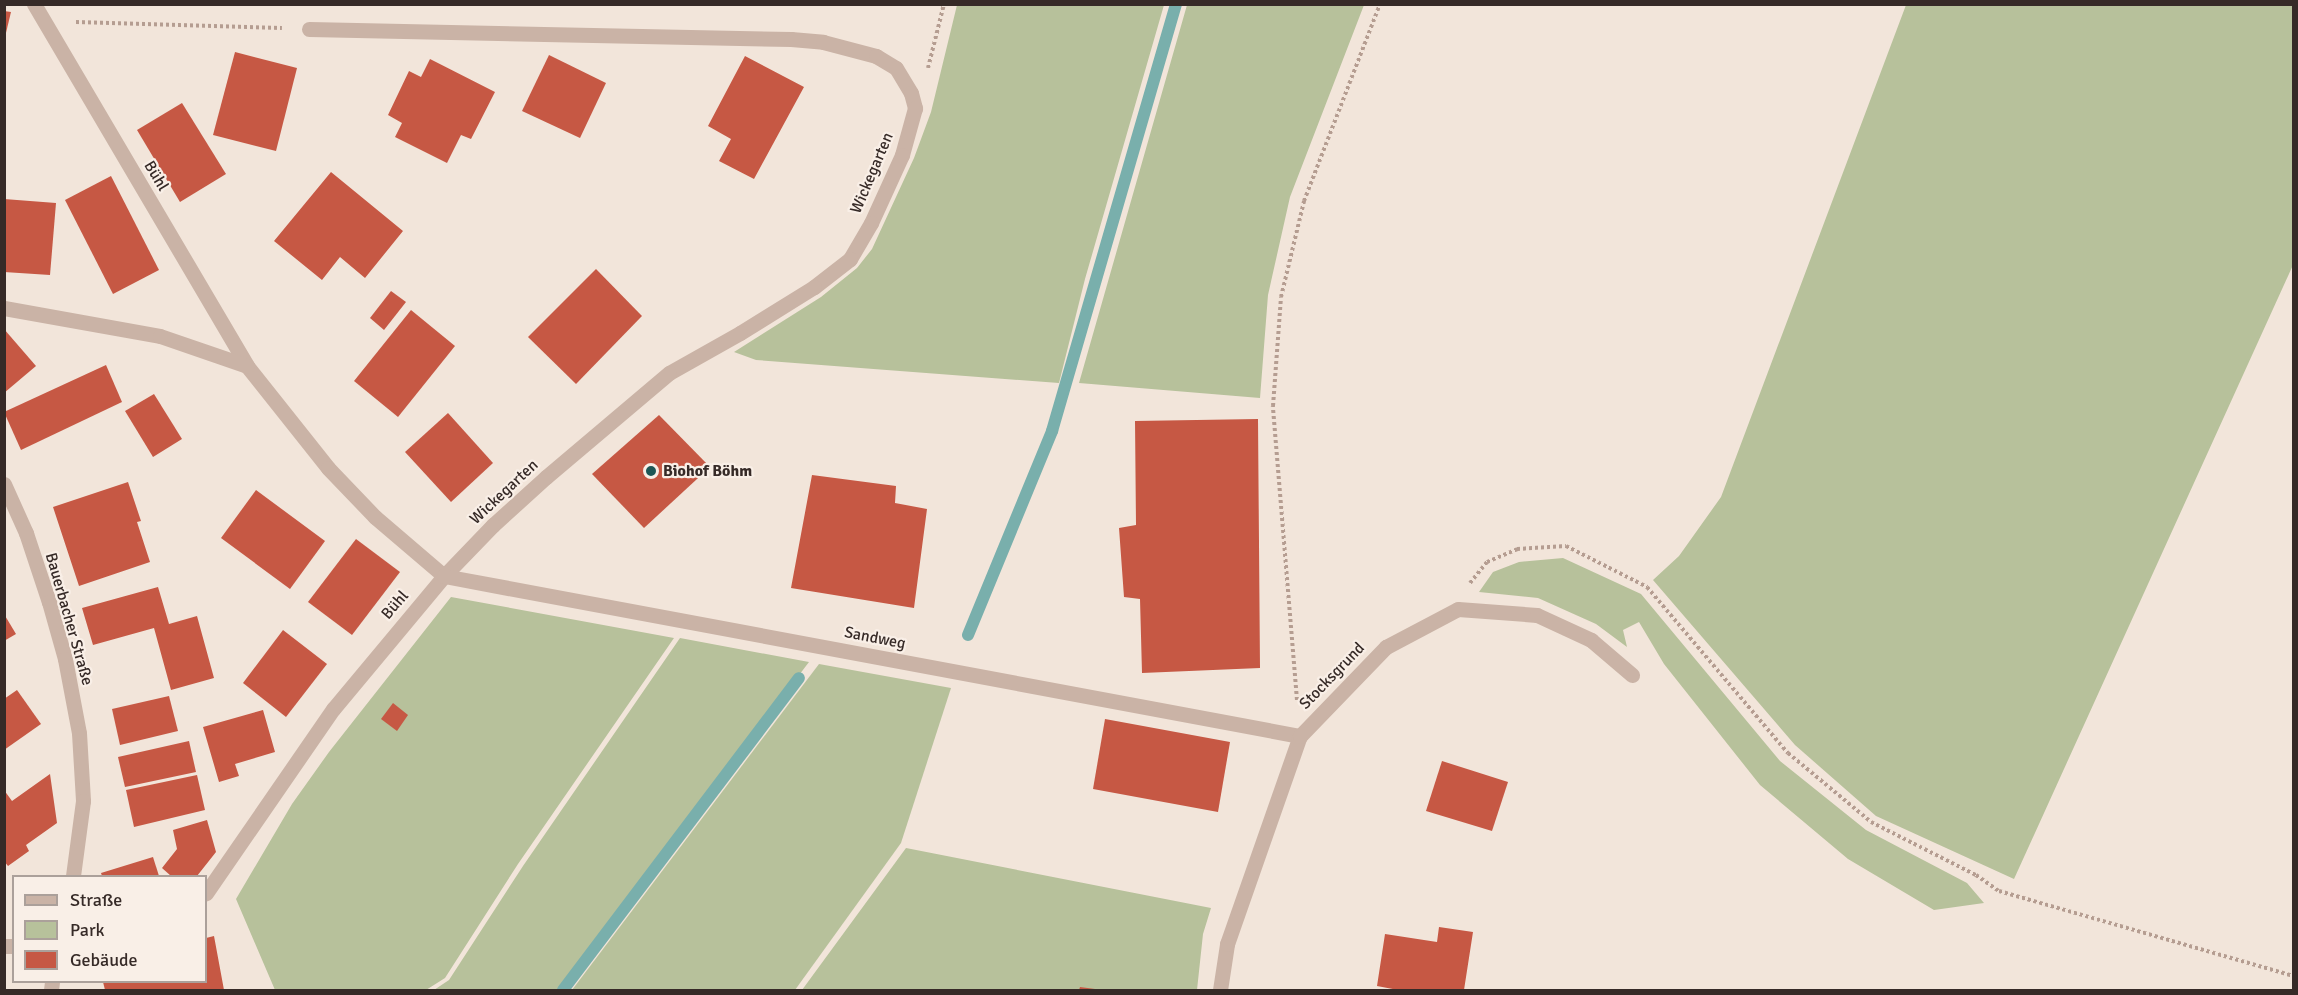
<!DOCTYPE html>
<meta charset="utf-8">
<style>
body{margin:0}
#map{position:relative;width:2298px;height:995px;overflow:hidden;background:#f2e5da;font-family:Signika,sans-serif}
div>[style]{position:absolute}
.green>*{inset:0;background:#b7c19b}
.stream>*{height:12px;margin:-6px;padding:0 6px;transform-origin:6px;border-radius:6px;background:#79afac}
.building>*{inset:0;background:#c65844}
.path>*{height:4px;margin-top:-2px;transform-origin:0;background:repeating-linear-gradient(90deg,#b59d91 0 3px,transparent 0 6px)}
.minor>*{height:15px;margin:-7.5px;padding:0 7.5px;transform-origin:7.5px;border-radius:7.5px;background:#cab3a6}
.tertiary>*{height:15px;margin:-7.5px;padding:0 7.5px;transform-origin:7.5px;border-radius:7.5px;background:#cab3a6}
.dots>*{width:16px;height:16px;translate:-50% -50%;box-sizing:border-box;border:3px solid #f9efe7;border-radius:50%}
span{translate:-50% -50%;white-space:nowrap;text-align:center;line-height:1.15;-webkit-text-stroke:4.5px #f9efe7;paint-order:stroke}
.street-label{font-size:16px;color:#362a27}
.poi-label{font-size:16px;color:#362a27;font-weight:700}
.left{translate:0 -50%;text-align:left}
.frame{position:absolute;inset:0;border:6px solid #362a27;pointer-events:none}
.legend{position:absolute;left:12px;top:875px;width:195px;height:108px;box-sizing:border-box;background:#f9efe7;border:2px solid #aba09a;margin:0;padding:8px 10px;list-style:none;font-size:18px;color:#362a27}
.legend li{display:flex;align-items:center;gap:12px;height:30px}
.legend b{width:30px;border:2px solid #aba09a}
</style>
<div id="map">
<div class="green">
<i style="clip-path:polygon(957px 5px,1164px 5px,1085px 279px,1059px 383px,756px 360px,734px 352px,821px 297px,857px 268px,872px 249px,914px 158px,931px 112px)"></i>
<i style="clip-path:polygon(1187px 5px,1364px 5px,1290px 197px,1268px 295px,1260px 398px,1079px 383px)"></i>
<i style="clip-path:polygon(1906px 5px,2293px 5px,2293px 265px,2014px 879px,1876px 816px,1795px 745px,1653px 580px,1679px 556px,1721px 497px)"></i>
<i style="clip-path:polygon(1563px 558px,1641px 594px,1780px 761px,1866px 830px,1967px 883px,1984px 903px,1934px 910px,1848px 859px,1760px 785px,1664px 664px,1639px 622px,1623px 630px,1627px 647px,1596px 624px,1538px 598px,1479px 592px,1493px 572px,1519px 562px)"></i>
<i style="clip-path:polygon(451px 597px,674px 638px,518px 864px,445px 978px,426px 990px,275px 990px,236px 899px,292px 804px,329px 752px)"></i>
<i style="clip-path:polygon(680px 638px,809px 662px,559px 990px,434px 990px,449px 980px,523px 866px)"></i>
<i style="clip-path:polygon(819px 664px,951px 688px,901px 843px,795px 990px,572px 990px)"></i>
<i style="clip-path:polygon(906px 848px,1211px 908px,1203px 934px,1197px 990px,802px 990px)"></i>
</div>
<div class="stream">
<i style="left:968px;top:635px;width:221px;rotate:-67.6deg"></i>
<i style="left:1052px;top:431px;width:445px;rotate:-73.8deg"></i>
<i style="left:563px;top:990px;width:391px;rotate:-52.9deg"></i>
</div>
<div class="building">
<i style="clip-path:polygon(4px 11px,11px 12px,5px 37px,4px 36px)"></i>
<i style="clip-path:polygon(235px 52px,297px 68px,276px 151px,213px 135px)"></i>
<i style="clip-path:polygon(549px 55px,606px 83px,580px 138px,522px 111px)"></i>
<i style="clip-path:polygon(745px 56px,804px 87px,754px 179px,719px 161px,731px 139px,708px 126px)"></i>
<i style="clip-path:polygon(430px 59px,495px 92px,471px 139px,461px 135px,447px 163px,395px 137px,402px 123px,388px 115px,409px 71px,421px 77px)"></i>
<i style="clip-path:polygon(182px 103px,226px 174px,180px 202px,137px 130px)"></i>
<i style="clip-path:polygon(331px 172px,403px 231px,365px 278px,340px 257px,322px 280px,274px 241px)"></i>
<i style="clip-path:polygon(111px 176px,159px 270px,113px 294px,65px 200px)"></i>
<i style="clip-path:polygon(4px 199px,56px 203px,50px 275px,4px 272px)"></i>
<i style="clip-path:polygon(596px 269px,642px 316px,576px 384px,528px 337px)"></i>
<i style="clip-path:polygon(391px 291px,406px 302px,384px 330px,370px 318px)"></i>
<i style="clip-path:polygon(411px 310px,455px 346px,398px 417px,354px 381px)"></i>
<i style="clip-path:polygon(4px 329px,36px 366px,4px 393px)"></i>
<i style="clip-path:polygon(106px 365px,122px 402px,21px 450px,4px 412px)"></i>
<i style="clip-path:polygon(154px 394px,182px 439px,153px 457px,125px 411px)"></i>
<i style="clip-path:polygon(448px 413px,493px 463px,451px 502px,405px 452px)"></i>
<i style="clip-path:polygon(659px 415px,710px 467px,644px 528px,592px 474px)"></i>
<i style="clip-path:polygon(1258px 419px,1260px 668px,1142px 673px,1140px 599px,1124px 597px,1119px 528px,1136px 525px,1135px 421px)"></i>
<i style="clip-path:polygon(812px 475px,896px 486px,895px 503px,927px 509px,914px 608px,791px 588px)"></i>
<i style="clip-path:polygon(128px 482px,141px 521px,137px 522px,150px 562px,79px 586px,53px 507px)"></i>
<i style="clip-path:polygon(256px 490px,325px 541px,290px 589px,221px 538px)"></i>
<i style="clip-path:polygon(356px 539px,400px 572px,352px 635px,308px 602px)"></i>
<i style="clip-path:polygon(158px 587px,169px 624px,197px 616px,214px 678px,171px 690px,154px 628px,93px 645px,82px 608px)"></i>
<i style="clip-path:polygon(4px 614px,16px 634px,4px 641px)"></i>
<i style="clip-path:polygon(283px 630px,327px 664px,286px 717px,243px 683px)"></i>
<i style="clip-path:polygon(17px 690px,41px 724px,4px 750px,4px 699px)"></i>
<i style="clip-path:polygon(169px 696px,178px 731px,120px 745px,112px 709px)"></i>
<i style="clip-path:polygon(393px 703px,408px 715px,397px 731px,381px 719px)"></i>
<i style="clip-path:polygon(263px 710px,275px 752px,235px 764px,239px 776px,219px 782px,203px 727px)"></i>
<i style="clip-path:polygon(1105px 719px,1230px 742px,1218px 812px,1093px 789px)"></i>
<i style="clip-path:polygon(189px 741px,196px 772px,125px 787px,118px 757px)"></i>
<i style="clip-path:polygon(1442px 761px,1508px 782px,1492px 831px,1426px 811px)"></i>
<i style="clip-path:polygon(50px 774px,57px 823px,26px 845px,29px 851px,8px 866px,4px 861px,4px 790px,12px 801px)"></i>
<i style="clip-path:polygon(197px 775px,205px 810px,134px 827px,126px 790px)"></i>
<i style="clip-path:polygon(207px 820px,216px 852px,197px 876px,171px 876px,162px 868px,177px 849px,173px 830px)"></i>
<i style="clip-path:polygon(153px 857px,159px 876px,102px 876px,101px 873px)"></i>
<i style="clip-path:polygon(1439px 927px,1473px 932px,1464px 990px,1398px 990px,1377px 986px,1385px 934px,1437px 942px)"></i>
<i style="clip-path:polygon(214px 936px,224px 990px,105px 990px,103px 982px,206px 982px,206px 938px)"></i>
<i style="clip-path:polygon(1080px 987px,1095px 989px,1095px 990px,1079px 990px)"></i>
</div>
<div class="path">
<i style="left:76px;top:22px;width:206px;rotate:1.7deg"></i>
<i style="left:928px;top:68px;width:66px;rotate:-76deg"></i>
<i style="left:1470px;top:583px;width:27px;rotate:-51deg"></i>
<i style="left:1487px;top:562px;width:33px;rotate:-23deg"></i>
<i style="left:1517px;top:549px;width:49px;rotate:-3.5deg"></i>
<i style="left:1566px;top:546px;width:91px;rotate:26.8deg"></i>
<i style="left:1647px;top:587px;width:218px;rotate:49.7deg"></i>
<i style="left:1788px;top:753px;width:108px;rotate:39.7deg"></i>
<i style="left:1871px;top:822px;width:118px;rotate:26.8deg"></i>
<i style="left:1976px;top:875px;width:28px;rotate:35deg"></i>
<i style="left:1999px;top:891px;width:307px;rotate:16.1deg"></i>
<i style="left:1297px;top:700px;width:295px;rotate:-94.7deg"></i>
<i style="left:1273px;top:406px;width:109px;rotate:-85.8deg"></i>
<i style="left:1281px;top:297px;width:99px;rotate:-76.5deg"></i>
<i style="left:1304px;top:201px;width:211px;rotate:-68.9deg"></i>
</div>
<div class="minor">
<i style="left:34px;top:4px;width:420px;rotate:59.5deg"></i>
<i style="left:247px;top:366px;width:130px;rotate:51.5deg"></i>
<i style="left:328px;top:468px;width:68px;rotate:46.2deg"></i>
<i style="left:375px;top:517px;width:91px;rotate:40.5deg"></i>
<i style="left:444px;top:576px;width:173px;rotate:129.8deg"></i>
<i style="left:333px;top:709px;width:224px;rotate:124.6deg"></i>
<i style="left:309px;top:29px;width:482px;rotate:1.2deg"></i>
<i style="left:791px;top:39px;width:32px;rotate:5deg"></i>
<i style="left:823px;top:42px;width:55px;rotate:14.8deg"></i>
<i style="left:876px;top:56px;width:23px;rotate:31deg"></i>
<i style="left:896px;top:68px;width:29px;rotate:59deg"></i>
<i style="left:911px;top:93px;width:16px;rotate:75deg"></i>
<i style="left:915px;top:108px;width:49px;rotate:105.5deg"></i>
<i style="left:902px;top:155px;width:75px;rotate:114.5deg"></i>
<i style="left:871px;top:223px;width:42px;rotate:120.3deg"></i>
<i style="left:850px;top:259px;width:46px;rotate:142.1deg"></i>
<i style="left:814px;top:287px;width:87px;rotate:148.1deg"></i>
<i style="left:740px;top:333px;width:81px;rotate:150.6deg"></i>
<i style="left:669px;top:373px;width:161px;rotate:139.8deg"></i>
<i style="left:546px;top:477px;width:72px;rotate:137.8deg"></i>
<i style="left:493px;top:525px;width:71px;rotate:133.9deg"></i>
<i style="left:4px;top:308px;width:158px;rotate:10.2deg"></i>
<i style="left:160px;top:336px;width:92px;rotate:19deg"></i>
<i style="left:444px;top:576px;width:871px;rotate:10.59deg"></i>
<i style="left:4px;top:946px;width:10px"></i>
<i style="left:1220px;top:990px;width:47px;rotate:-81.3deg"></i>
<i style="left:1227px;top:944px;width:220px;rotate:-70.7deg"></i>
<i style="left:1300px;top:736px;width:124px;rotate:-46deg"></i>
<i style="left:1386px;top:647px;width:81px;rotate:-27.8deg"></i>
<i style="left:1458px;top:609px;width:79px;rotate:4.3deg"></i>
<i style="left:1537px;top:615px;width:60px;rotate:24.8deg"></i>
<i style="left:1591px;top:640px;width:54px;rotate:40.5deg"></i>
</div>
<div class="tertiary">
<i style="left:4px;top:484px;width:54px;rotate:65.8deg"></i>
<i style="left:26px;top:533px;width:73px;rotate:71.6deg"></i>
<i style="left:49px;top:602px;width:59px;rotate:74.3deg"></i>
<i style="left:65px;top:659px;width:75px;rotate:79.3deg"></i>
<i style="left:79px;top:733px;width:68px;rotate:86.6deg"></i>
<i style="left:83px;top:801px;width:76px;rotate:97.6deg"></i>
<i style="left:51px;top:990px;width:8px;rotate:-83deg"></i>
</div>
<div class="dots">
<i style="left:651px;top:471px;background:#1d5756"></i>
</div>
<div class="street-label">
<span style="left:872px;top:173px;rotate:-67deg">Wickegarten</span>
<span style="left:156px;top:176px;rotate:59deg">Bühl</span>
<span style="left:504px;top:492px;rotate:-43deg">Wickegarten</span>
<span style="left:395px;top:605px;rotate:-49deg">Bühl</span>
<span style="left:69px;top:619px;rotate:74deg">Bauerbacher Straße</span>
<span style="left:875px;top:638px;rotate:11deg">Sandweg</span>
<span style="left:1332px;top:676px;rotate:-46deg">Stocksgrund</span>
</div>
<div class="poi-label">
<span class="left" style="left:663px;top:471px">Biohof Böhm</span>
</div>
<div class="frame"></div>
<ul class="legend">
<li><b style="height:8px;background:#cab3a6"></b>Straße</li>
<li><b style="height:16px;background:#b7c19b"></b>Park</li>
<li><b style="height:16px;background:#c65844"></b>Gebäude</li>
</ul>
</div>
